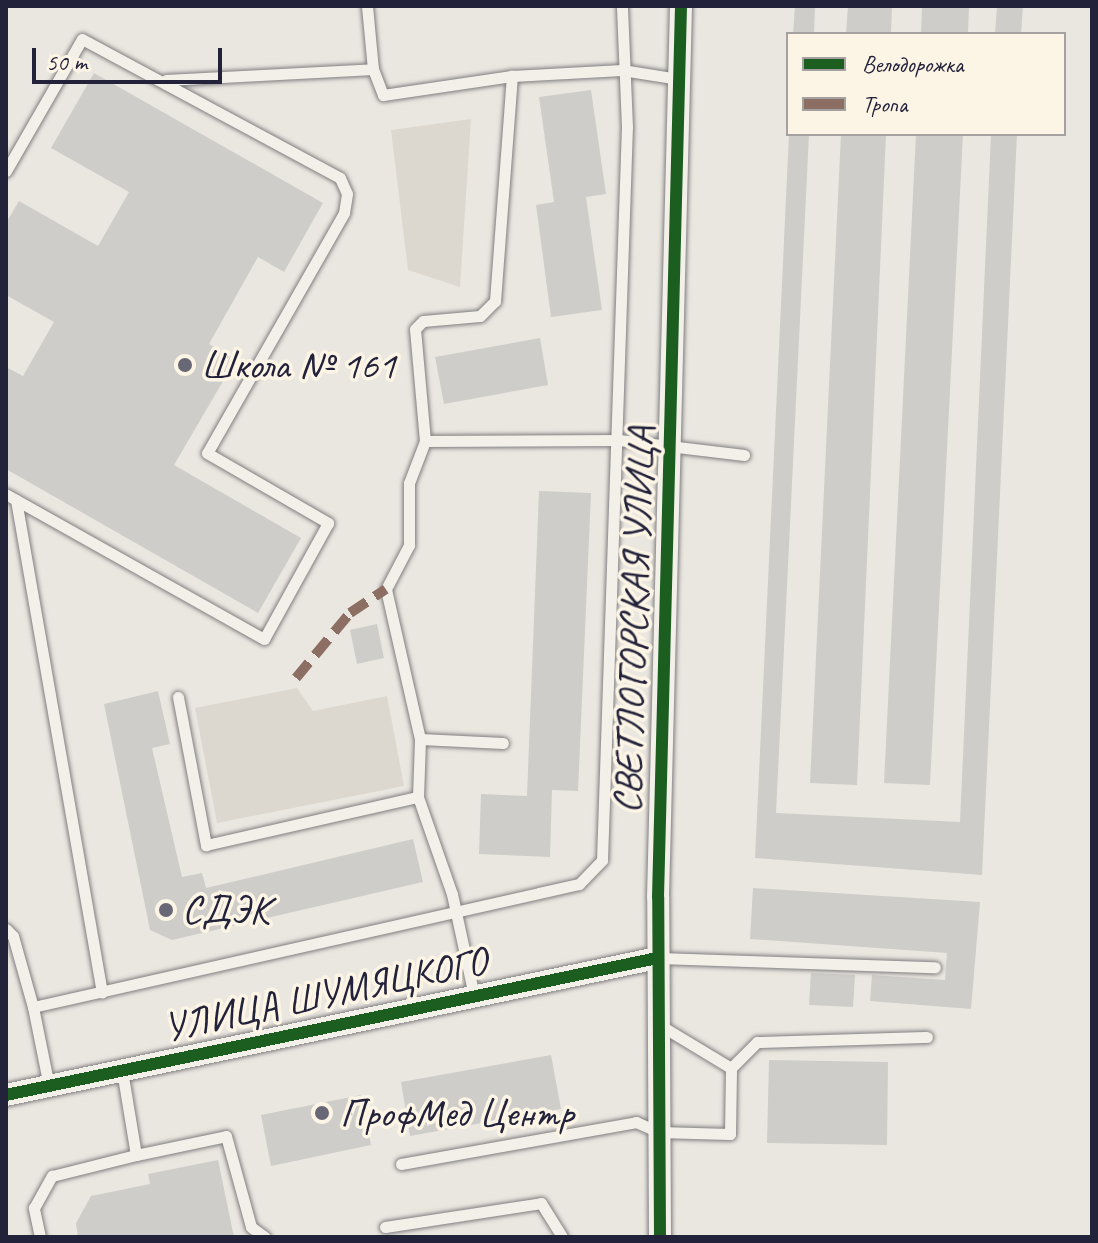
<!DOCTYPE html>
<meta charset="utf-8">
<style>
body{margin:0}
#map{position:relative;width:1098px;height:1243px;overflow:hidden;background:#eae7e0;font-family:Caveat,sans-serif}
div>[style]{position:absolute}
.green>*{inset:0;background:#dcd8d0}
.building>*{inset:0;background:#cfcdc9}
.roads{filter:drop-shadow(0 0 2px #807f81) drop-shadow(0 0 2px #807f81)}
.service>*{height:11px;margin:-5.5px;padding:0 5.5px;transform-origin:5.5px;border-radius:5.5px;background:#f3f0ea}
.minor>*{height:22px;margin:-11px;padding:0 11px;transform-origin:11px;border-radius:11px;background:#f3f0ea}
.quiet>*{height:10px;margin-top:-5px;transform-origin:0;background:repeating-linear-gradient(90deg,#8d6e63 0 20px,transparent 0 30px)}
.cycleway>*{height:12px;margin:-6px;padding:0 6px;transform-origin:6px;border-radius:6px;background:#1b5e20}
.dots>*{width:22px;height:22px;translate:-50% -50%;box-sizing:border-box;border:4px solid #fcf5e5;border-radius:50%}
span{translate:-50% -50%;white-space:nowrap;text-align:center;line-height:1.15;-webkit-text-stroke:7px #fcf5e5;paint-order:stroke}
.poi-label{font-size:40px;color:#22223b}
.left{translate:0 -50%;text-align:left}
.street-label{font-size:40px;color:#22223b}
.frame{position:absolute;inset:0;border:8px solid #22223b;pointer-events:none}
.legend{position:absolute;left:786px;top:32px;width:280px;height:104px;box-sizing:border-box;background:#fcf5e5;border:2px solid #a5a1a1;margin:0;padding:10px 14px;list-style:none;font-size:24px;color:#22223b}
.legend li{display:flex;align-items:center;gap:16px;height:40px}
.legend b{width:40px;border:2px solid #a5a1a1}
.scale{position:absolute;left:32px;top:48px;width:190px;height:36px;box-sizing:border-box;border:4px solid #22223b;border-top:0;padding-left:10px;font-size:24px;line-height:28px;white-space:nowrap;color:#22223b;-webkit-text-stroke:6px #fcf5e5;paint-order:stroke}
</style>
<div id="map">
<div class="green">
<i style="clip-path:polygon(471px 119px,460px 287px,408px 270px,391px 130px)"></i>
<i style="clip-path:polygon(297px 688px,313px 711px,387px 696px,404px 786px,217px 823px,195px 708px)"></i>
</div>
<div class="building">
<i style="clip-path:polygon(795px 6px,815px 6px,814px 34px,793px 34px)"></i>
<i style="clip-path:polygon(848px 6px,892px 6px,891px 34px,846px 34px)"></i>
<i style="clip-path:polygon(922px 6px,969px 6px,968px 34px,921px 34px)"></i>
<i style="clip-path:polygon(997px 6px,1023px 6px,1021px 34px,995px 34px)"></i>
<i style="clip-path:polygon(94px 73px,323px 203px,284px 272px,258px 257px,209px 344px,236px 359px,174px 465px,301px 538px,258px 613px,6px 469px,6px 367px,23px 376px,54px 322px,6px 295px,6px 223px,19px 201px,98px 246px,129px 192px,51px 148px)"></i>
<i style="clip-path:polygon(591px 90px,606px 194px,586px 197px,602px 310px,551px 317px,536px 205px,554px 202px,539px 97px)"></i>
<i style="clip-path:polygon(789px 134px,809px 134px,776px 813px,960px 822px,991px 134px,1017px 134px,982px 875px,755px 858px)"></i>
<i style="clip-path:polygon(841px 134px,886px 134px,857px 785px,810px 783px)"></i>
<i style="clip-path:polygon(916px 134px,963px 134px,930px 785px,884px 783px)"></i>
<i style="clip-path:polygon(540px 338px,548px 385px,444px 404px,435px 357px)"></i>
<i style="clip-path:polygon(539px 491px,591px 493px,578px 791px,552px 790px,550px 857px,479px 854px,481px 794px,527px 796px)"></i>
<i style="clip-path:polygon(377px 624px,384px 658px,357px 664px,350px 630px)"></i>
<i style="clip-path:polygon(158px 691px,170px 744px,152px 748px,182px 877px,202px 873px,206px 888px,413px 839px,423px 882px,172px 940px,150px 930px,104px 704px)"></i>
<i style="clip-path:polygon(753px 888px,980px 902px,971px 1009px,870px 1001px,872px 975px,945px 980px,947px 953px,750px 939px)"></i>
<i style="clip-path:polygon(811px 973px,855px 975px,853px 1007px,809px 1005px)"></i>
<i style="clip-path:polygon(551px 1055px,561px 1109px,410px 1136px,401px 1082px)"></i>
<i style="clip-path:polygon(769px 1060px,888px 1062px,887px 1145px,767px 1143px)"></i>
<i style="clip-path:polygon(361px 1095px,371px 1145px,271px 1166px,261px 1115px)"></i>
<i style="clip-path:polygon(218px 1160px,234px 1237px,78px 1237px,76px 1223px,91px 1196px,150px 1184px,148px 1174px)"></i>
</div>
<div class="roads">
<div class="service">
<i style="left:367px;top:6px;width:63px;rotate:84.6deg"></i>
<i style="left:373px;top:69px;width:28px;rotate:69deg"></i>
<i style="left:383px;top:95px;width:130px;rotate:-8.4deg"></i>
<i style="left:512px;top:76px;width:110px;rotate:-3.1deg"></i>
<i style="left:622px;top:70px;width:58px;rotate:9deg"></i>
<i style="left:166px;top:80px;width:207px;rotate:-3deg"></i>
<i style="left:6px;top:171px;width:152px;rotate:-60.1deg"></i>
<i style="left:82px;top:39px;width:293px;rotate:28.3deg"></i>
<i style="left:340px;top:178px;width:17px;rotate:66deg"></i>
<i style="left:347px;top:194px;width:19px;rotate:99deg"></i>
<i style="left:344px;top:213px;width:276px;rotate:119.7deg"></i>
<i style="left:207px;top:453px;width:140px;rotate:30deg"></i>
<i style="left:328px;top:523px;width:132px;rotate:118.9deg"></i>
<i style="left:264px;top:639px;width:296px;rotate:-150.7deg"></i>
<i style="left:425px;top:441px;width:112px;rotate:-95.1deg"></i>
<i style="left:415px;top:329px;width:11px;rotate:-45deg"></i>
<i style="left:423px;top:321px;width:57px;rotate:-5deg"></i>
<i style="left:480px;top:316px;width:21px;rotate:-45deg"></i>
<i style="left:495px;top:301px;width:226px;rotate:-85.7deg"></i>
<i style="left:16px;top:500px;width:500px;rotate:80.1deg"></i>
<i style="left:178px;top:697px;width:151px;rotate:79.3deg"></i>
<i style="left:206px;top:845px;width:217px;rotate:-12.8deg"></i>
<i style="left:418px;top:797px;width:103px;rotate:70.7deg"></i>
<i style="left:452px;top:894px;width:104px;rotate:77.8deg"></i>
<i style="left:420px;top:739px;width:83px;rotate:2.8deg"></i>
<i style="left:418px;top:797px;width:58px;rotate:-88deg"></i>
<i style="left:420px;top:739px;width:154px;rotate:-102.8deg"></i>
<i style="left:386px;top:589px;width:50px;rotate:-62.4deg"></i>
<i style="left:409px;top:545px;width:62px;rotate:-90deg"></i>
<i style="left:409px;top:483px;width:45px;rotate:-69.1deg"></i>
<i style="left:425px;top:441px;width:194px;rotate:-0.3deg"></i>
<i style="left:619px;top:440px;width:126px;rotate:6.8deg"></i>
<i style="left:6px;top:929px;width:10px;rotate:45deg"></i>
<i style="left:13px;top:936px;width:74px;rotate:74.3deg"></i>
<i style="left:33px;top:1007px;width:81px;rotate:78.6deg"></i>
<i style="left:657px;top:958px;width:278px;rotate:1.9deg"></i>
<i style="left:33px;top:1007px;width:560px;rotate:-12.7deg"></i>
<i style="left:579px;top:884px;width:33px;rotate:-46deg"></i>
<i style="left:602px;top:860px;width:733px;rotate:-88.05deg"></i>
<i style="left:627px;top:127px;width:121px;rotate:-92.4deg"></i>
<i style="left:658px;top:1024px;width:85px;rotate:31.1deg"></i>
<i style="left:136px;top:1155px;width:92px;rotate:-11.9deg"></i>
<i style="left:226px;top:1136px;width:94px;rotate:74.6deg"></i>
<i style="left:251px;top:1227px;width:17px;rotate:36deg"></i>
<i style="left:401px;top:1164px;width:239px;rotate:-10.1deg"></i>
<i style="left:636px;top:1122px;width:24px;rotate:24deg"></i>
<i style="left:658px;top:1132px;width:72px;rotate:1.6deg"></i>
<i style="left:730px;top:1134px;width:66px;rotate:-89.1deg"></i>
<i style="left:731px;top:1068px;width:37px;rotate:-45deg"></i>
<i style="left:757px;top:1042px;width:170px;rotate:-1.7deg"></i>
<i style="left:385px;top:1227px;width:158px;rotate:-8.7deg"></i>
<i style="left:541px;top:1203px;width:40px;rotate:58deg"></i>
<i style="left:40px;top:1237px;width:30px;rotate:-102deg"></i>
<i style="left:34px;top:1208px;width:37px;rotate:-61deg"></i>
<i style="left:52px;top:1176px;width:87px;rotate:-14deg"></i>
<i style="left:136px;top:1155px;width:86px;rotate:-99.4deg"></i>
</div>
<div class="minor">
<i style="left:6px;top:1095px;width:665px;rotate:-11.88deg"></i>
<i style="left:660px;top:1237px;width:340px;rotate:-90.3deg"></i>
<i style="left:658px;top:897px;width:891px;rotate:-88.52deg"></i>
</div>
</div>
<div class="quiet">
<i style="left:296px;top:678px;width:85px;rotate:-50.3deg"></i>
<i style="left:350px;top:613px;width:43px;rotate:-33.7deg"></i>
</div>
<div class="cycleway">
<i style="left:6px;top:1095px;width:665px;rotate:-11.88deg"></i>
<i style="left:660px;top:1237px;width:340px;rotate:-90.3deg"></i>
<i style="left:658px;top:897px;width:891px;rotate:-88.52deg"></i>
</div>
<div class="dots">
<i style="left:185px;top:365px;background:#686775"></i>
<i style="left:166px;top:910px;background:#686775"></i>
<i style="left:322px;top:1113px;background:#686775"></i>
</div>
<div class="poi-label">
<span class="left" style="left:201px;top:365px">Школа № 161</span>
<span class="left" style="left:182px;top:910px">СДЭК</span>
<span class="left" style="left:340px;top:1113px">ПрофМед Центр</span>
</div>
<div class="street-label">
<span style="left:634px;top:620px;rotate:-88deg">СВЕТЛОГОРСКАЯ УЛИЦА</span>
<span style="left:325px;top:994px;rotate:-12deg">УЛИЦА ШУМЯЦКОГО</span>
</div>
<div class="frame"></div>
<ul class="legend">
<li><b style="height:10px;background:#1b5e20"></b>Велодорожка</li>
<li><b style="height:10px;background:#8d6e63"></b>Тропа</li>
</ul>
<div class="scale">50 m</div>
</div>
